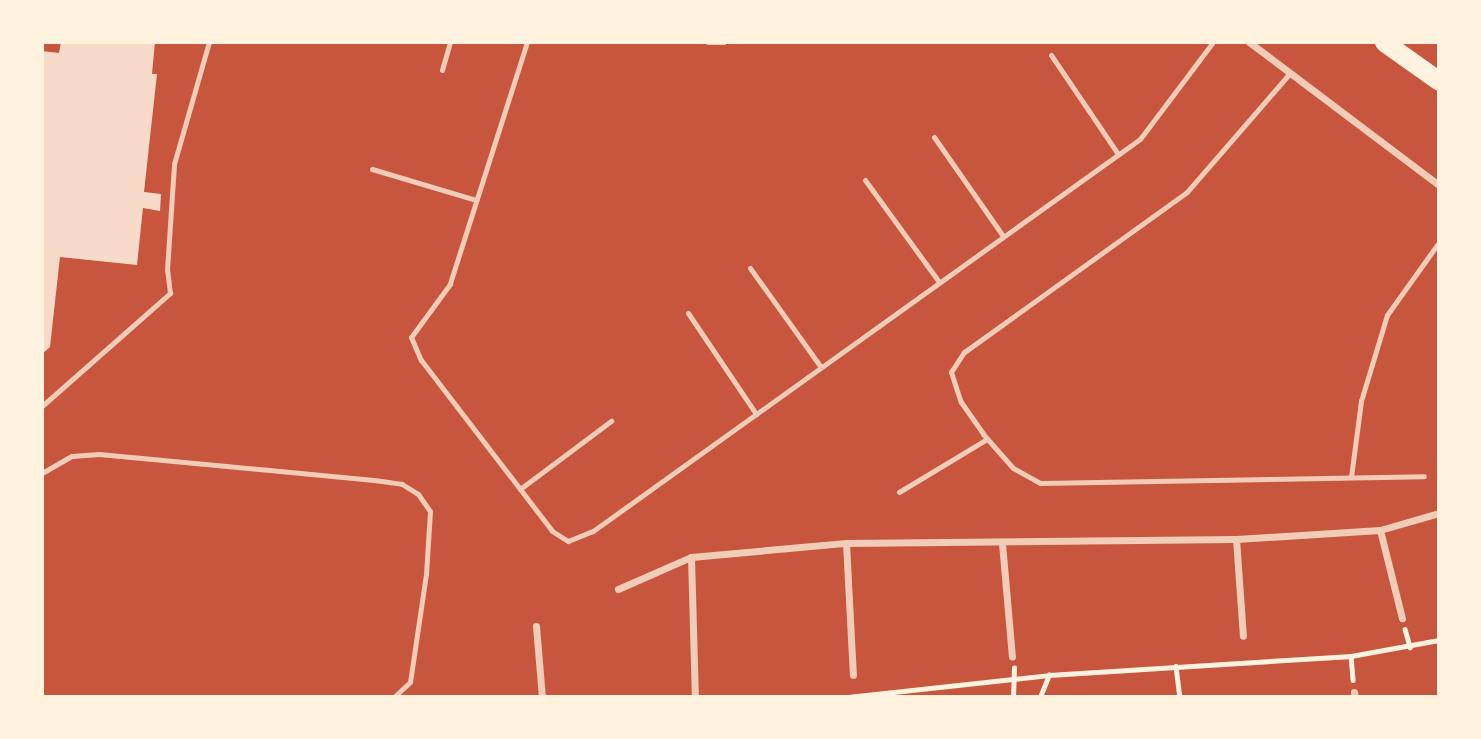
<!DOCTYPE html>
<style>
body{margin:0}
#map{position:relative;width:1481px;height:739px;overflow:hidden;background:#c8553d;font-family:Commissioner,sans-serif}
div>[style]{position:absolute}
.building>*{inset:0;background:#f7dbc8}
.path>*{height:4.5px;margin:-2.25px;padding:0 2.25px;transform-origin:2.25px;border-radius:2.25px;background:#fff3e0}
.service>*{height:5px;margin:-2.5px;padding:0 2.5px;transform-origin:2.5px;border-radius:2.5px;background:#f1ccb7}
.minor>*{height:7px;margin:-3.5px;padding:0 3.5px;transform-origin:3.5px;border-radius:3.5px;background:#f1ccb7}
.motorway>*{height:19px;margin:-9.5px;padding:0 9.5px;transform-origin:9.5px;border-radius:9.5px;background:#fff3e0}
span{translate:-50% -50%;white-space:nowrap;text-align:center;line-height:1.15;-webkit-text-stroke:6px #fff3e0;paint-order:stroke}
.frame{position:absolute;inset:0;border:44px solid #fff3e0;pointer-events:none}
</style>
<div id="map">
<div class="building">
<i style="clip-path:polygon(61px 42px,155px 42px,152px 74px,157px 74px,144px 192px,161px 194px,160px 211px,143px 208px,137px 265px,60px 257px,50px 347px,42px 354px,42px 51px,59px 53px)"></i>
</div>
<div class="path">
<i style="left:1405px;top:629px;width:19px;rotate:74deg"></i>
<i style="left:1351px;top:656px;width:24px;rotate:85deg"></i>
<i style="left:1176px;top:666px;width:31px;rotate:83deg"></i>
<i style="left:848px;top:697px;width:202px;rotate:-6.2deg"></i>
<i style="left:1049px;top:675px;width:303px;rotate:-3.6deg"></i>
<i style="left:1351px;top:656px;width:89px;rotate:-10.3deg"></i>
<i style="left:1013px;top:697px;width:29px;rotate:-88deg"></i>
<i style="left:1040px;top:697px;width:24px;rotate:-68deg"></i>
</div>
<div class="service">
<i style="left:527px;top:42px;width:254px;rotate:107.7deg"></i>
<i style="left:450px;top:284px;width:66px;rotate:126.3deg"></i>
<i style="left:411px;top:337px;width:25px;rotate:67deg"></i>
<i style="left:421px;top:360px;width:215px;rotate:52.5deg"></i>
<i style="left:552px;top:531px;width:19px;rotate:32deg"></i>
<i style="left:568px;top:541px;width:27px;rotate:-22deg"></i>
<i style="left:593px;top:531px;width:673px;rotate:-35.63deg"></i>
<i style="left:1140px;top:139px;width:121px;rotate:-53deg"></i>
<i style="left:708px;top:42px;width:16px"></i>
<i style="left:1051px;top:55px;width:120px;rotate:55.9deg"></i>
<i style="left:442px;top:70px;width:29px;rotate:-74deg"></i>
<i style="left:1290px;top:73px;width:157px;rotate:130.9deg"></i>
<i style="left:1187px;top:192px;width:274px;rotate:144.3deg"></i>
<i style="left:964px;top:352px;width:24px;rotate:123deg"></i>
<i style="left:951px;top:372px;width:32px;rotate:72deg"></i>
<i style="left:961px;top:402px;width:39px;rotate:55deg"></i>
<i style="left:983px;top:434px;width:45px;rotate:48.6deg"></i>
<i style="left:1013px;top:468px;width:31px;rotate:29deg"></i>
<i style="left:1040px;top:483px;width:384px;rotate:-1deg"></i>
<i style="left:934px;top:137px;width:121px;rotate:55.1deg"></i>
<i style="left:372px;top:169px;width:109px;rotate:16.6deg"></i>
<i style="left:865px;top:180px;width:126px;rotate:54deg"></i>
<i style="left:750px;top:268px;width:122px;rotate:54.4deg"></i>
<i style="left:688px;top:313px;width:122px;rotate:56deg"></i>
<i style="left:42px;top:406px;width:171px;rotate:-41.4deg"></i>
<i style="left:170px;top:293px;width:23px;rotate:-97deg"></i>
<i style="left:167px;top:270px;width:106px;rotate:-86.2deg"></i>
<i style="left:174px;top:164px;width:127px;rotate:-74deg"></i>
<i style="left:42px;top:473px;width:34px;rotate:-30deg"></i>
<i style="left:72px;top:456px;width:27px;rotate:-4deg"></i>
<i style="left:99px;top:454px;width:276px;rotate:5.4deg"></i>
<i style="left:374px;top:480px;width:28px;rotate:8deg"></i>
<i style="left:402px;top:484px;width:19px;rotate:32deg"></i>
<i style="left:418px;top:494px;width:21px;rotate:55deg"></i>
<i style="left:430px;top:511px;width:63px;rotate:93.6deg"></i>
<i style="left:426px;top:574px;width:109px;rotate:98.4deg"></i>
<i style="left:410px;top:682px;width:22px;rotate:137deg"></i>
<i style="left:1351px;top:477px;width:77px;rotate:-82.5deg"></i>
<i style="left:1361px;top:401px;width:90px;rotate:-73.2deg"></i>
<i style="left:1387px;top:315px;width:90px;rotate:-54.5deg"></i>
<i style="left:520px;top:489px;width:114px;rotate:-36.8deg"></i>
<i style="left:899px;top:492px;width:103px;rotate:-31.1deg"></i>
</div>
<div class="minor">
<i style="left:1249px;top:42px;width:238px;rotate:37deg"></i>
<i style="left:1380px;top:530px;width:91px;rotate:76deg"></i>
<i style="left:1236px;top:539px;width:97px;rotate:85.9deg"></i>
<i style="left:846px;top:543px;width:132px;rotate:87deg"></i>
<i style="left:1002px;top:543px;width:114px;rotate:85deg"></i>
<i style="left:691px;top:557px;width:140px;rotate:88.4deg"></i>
<i style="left:618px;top:589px;width:80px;rotate:-23.7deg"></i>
<i style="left:691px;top:557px;width:156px;rotate:-5.2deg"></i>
<i style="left:846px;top:543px;width:390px;rotate:-0.6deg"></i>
<i style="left:1236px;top:539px;width:144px;rotate:-3.6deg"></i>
<i style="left:1380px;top:530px;width:61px;rotate:-16.1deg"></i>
<i style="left:536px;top:626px;width:71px;rotate:85.2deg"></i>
<i style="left:1354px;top:692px;width:5px;rotate:79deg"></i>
</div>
<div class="motorway">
<i style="left:1384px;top:42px;width:67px;rotate:35.3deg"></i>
</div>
<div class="frame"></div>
</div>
